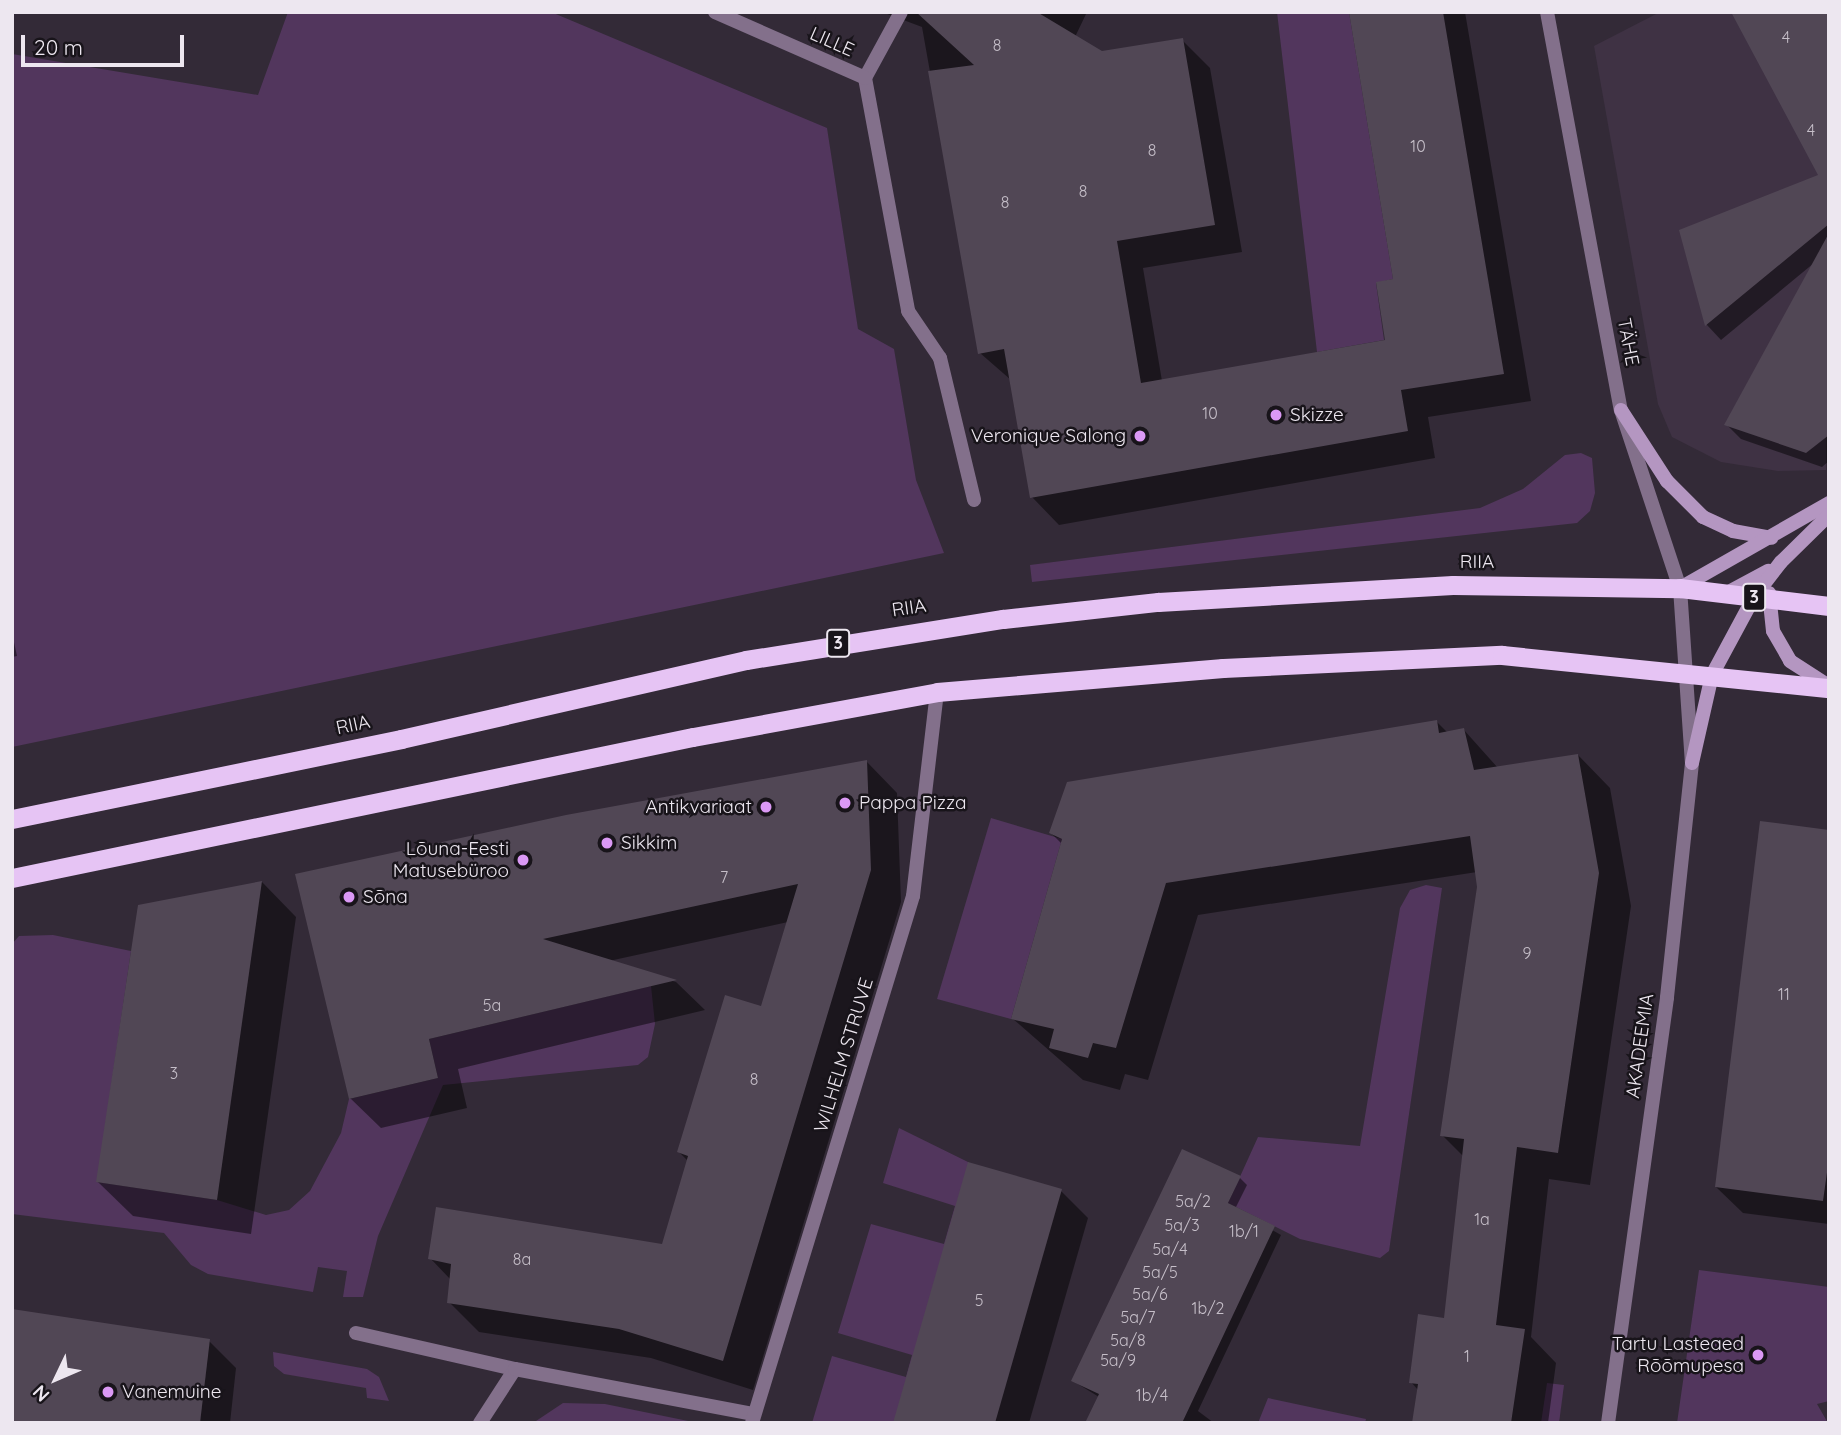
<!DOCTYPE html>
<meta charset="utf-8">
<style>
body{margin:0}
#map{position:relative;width:1841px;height:1435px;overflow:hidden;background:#332a37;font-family:Quicksand,sans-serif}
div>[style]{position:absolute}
.built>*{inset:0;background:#3f3244}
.green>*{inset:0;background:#52365d}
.shadow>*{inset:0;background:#0007}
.building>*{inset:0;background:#514755}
.service>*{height:14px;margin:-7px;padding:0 7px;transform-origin:7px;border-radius:7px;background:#83708b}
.pedestrian>*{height:14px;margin:-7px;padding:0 7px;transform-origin:7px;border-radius:7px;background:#83708b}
.minor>*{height:14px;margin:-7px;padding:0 7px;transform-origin:7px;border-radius:7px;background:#83708b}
.secondary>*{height:14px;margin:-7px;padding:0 7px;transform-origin:7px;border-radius:7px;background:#b496c1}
.trunk>*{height:19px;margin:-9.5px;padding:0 9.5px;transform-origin:9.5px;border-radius:9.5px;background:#e6c4f4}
.dots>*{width:19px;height:19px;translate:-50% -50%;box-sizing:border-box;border:4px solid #18141a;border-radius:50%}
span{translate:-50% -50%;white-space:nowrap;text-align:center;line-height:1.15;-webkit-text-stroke:5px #18141a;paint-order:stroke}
.number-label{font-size:16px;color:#c6bfc9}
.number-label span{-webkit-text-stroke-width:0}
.shield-label span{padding:2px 5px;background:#18141a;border:2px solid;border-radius:5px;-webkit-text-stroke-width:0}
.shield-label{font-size:18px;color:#ede7f0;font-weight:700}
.street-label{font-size:19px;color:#ede7f0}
.poi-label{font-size:19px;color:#ede7f0}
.left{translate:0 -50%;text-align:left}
.right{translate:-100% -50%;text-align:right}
.frame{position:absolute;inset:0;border:14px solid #ede7f0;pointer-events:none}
.north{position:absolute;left:21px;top:1344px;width:70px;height:70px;-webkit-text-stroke:5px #18141a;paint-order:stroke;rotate:226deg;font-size:19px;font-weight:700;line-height:28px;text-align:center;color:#ede7f0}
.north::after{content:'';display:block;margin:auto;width:24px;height:32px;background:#ede7f0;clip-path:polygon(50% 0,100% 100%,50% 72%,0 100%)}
.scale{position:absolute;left:21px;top:35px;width:163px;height:32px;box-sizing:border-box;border:4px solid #ede7f0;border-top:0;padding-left:9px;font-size:21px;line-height:24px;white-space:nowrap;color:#ede7f0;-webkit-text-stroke:5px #18141a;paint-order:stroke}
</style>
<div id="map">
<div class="built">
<i style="clip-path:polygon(1660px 12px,1829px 12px,1826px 470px,1778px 471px,1721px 462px,1672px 437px,1658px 404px,1594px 46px)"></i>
</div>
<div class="green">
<i style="clip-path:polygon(288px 12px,551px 12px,827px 128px,858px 329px,894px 349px,916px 480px,944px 553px,12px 747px,12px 54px,258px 95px)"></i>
<i style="clip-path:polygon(1277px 12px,1349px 12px,1393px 279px,1376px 283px,1384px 340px,1317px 352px)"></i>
<i style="clip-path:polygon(1581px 453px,1592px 458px,1595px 493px,1590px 511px,1577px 523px,1032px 582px,1030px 565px,1480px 508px,1523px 489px,1565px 455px)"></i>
<i style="clip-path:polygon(991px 818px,1062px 839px,1011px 1019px,937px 999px)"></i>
<i style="clip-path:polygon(1426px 885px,1442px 888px,1389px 1251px,1380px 1258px,1300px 1239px,1228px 1203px,1258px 1137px,1360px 1146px,1400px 908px,1410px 890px)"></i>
<i style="clip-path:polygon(53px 935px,131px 951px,97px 1182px,217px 1200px,266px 1215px,289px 1210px,310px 1191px,341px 1133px,349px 1099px,438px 1078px,429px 1039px,651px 986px,655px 1024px,648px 1057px,638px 1065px,443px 1085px,378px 1236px,363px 1297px,343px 1297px,347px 1271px,318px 1267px,313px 1292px,208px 1274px,191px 1265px,164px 1233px,12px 1214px,12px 944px,19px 936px)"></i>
<i style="clip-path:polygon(899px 1128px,968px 1162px,982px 1176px,912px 1423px,812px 1423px,832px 1356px,906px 1377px,912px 1355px,838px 1333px,871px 1224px,944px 1244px,955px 1206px,883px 1183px)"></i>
<i style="clip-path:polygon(1699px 1270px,1829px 1287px,1829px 1401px,1817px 1404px,1828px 1423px,1677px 1423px)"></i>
<i style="clip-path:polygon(273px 1352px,367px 1369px,379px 1377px,389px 1401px,367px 1398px,366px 1388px,284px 1374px,274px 1366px)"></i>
<i style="clip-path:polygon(1547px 1383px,1564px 1385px,1559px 1423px,1541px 1423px)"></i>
<i style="clip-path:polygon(1268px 1398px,1366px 1419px,1365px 1423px,1258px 1423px)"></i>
<i style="clip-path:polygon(563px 1403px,605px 1404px,698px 1423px,533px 1423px)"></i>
</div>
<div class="shadow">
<i style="clip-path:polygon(882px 12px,1087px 12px,1075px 37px,1102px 53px,1182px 40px,1210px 68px,1242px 252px,1143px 268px,1162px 381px,1387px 342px,1395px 281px,1351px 12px,1465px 12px,1531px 401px,1428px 417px,1435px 458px,1059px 525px,1032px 497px,1011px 380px,980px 353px,922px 27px)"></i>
<i style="clip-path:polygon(1829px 12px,1829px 461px,1822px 467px,1741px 439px,1726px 424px,1814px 263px,1721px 340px,1707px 325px,1681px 232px,1820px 176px)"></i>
<i style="clip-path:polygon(12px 633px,17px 656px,12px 657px)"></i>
<i style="clip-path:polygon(1437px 722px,1448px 733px,1464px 730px,1498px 768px,1578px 755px,1610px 788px,1631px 906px,1590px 1185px,1549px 1179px,1531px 1337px,1556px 1363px,1548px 1423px,1414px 1423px,1418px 1390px,1411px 1382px,1445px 1320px,1464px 1157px,1442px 1135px,1479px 887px,1477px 872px,1198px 915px,1148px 1080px,1125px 1074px,1120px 1090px,1083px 1080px,1013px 1019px,1062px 844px,1051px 833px)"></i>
<i style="clip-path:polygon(867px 762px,897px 793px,901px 902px,753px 1390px,651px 1358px,479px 1332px,449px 1302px,451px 1280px,430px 1258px,664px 1246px,688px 1161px,679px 1152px,762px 1008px,788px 922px,609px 961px,676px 982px,705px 1010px,458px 1069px,467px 1108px,381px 1128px,350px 1098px,297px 876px)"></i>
<i style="clip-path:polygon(1829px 832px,1829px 1224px,1743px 1213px,1716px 1187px)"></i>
<i style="clip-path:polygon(262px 882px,296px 917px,251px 1234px,133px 1216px,98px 1182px,139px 906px)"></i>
<i style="clip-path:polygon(1183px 1151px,1240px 1178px,1247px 1185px,1235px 1209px,1281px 1235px,1198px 1411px,1214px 1423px,1087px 1423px,1099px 1397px,1073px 1381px)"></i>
<i style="clip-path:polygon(1061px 1191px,1088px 1218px,1029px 1423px,895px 1423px)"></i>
<i style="clip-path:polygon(209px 1341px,236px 1368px,230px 1423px,12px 1423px)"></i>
</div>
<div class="building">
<i style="clip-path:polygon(916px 12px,1037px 12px,1102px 51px,1183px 38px,1215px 225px,1117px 241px,1141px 383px,1385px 340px,1376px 282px,1393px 279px,1349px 12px,1443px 12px,1504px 374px,1401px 390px,1408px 431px,1030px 498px,1004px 349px,978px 354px,928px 71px,974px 65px)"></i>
<i style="clip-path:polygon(1731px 12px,1829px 12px,1829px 224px,1705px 326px,1679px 230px,1818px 175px)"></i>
<i style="clip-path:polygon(1829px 233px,1829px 435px,1806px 453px,1724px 425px)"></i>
<i style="clip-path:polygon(1437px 720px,1439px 733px,1464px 728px,1474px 770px,1578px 754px,1599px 873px,1558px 1153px,1517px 1147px,1496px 1325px,1525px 1329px,1511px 1423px,1412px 1423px,1418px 1384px,1409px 1383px,1418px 1314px,1444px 1318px,1464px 1139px,1440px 1136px,1477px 887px,1470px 836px,1166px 883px,1116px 1048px,1093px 1043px,1088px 1058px,1049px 1048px,1054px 1029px,1011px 1019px,1062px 839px,1049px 833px,1067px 782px)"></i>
<i style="clip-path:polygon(867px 760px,871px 870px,723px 1361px,619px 1329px,447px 1303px,451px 1264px,428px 1259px,436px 1207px,662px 1244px,688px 1156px,677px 1152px,725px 995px,761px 1006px,798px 884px,543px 939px,677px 980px,429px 1039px,438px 1078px,349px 1099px,295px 874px,566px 815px)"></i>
<i style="clip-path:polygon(1760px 821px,1829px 830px,1829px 1158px,1823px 1201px,1715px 1187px)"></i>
<i style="clip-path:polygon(262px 881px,217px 1200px,96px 1182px,138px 905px)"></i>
<i style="clip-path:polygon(1182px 1149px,1241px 1176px,1228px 1203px,1275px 1226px,1182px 1423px,1085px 1423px,1099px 1394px,1071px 1381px)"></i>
<i style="clip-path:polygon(968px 1162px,1062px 1189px,995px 1423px,893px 1423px)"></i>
<i style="clip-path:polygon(12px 1309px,210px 1339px,200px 1423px,12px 1423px)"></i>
</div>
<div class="service">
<i style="left:865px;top:78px;width:237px;rotate:79.5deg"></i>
<i style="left:908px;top:311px;width:57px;rotate:55.8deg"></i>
<i style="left:940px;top:358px;width:146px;rotate:76.5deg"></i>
<i style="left:356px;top:1333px;width:163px;rotate:12.8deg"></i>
<i style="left:480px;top:1423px;width:64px;rotate:-57.1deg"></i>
<i style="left:515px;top:1369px;width:243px;rotate:10.7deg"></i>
</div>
<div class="pedestrian">
<i style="left:865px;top:78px;width:75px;rotate:-61.4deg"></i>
</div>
<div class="minor">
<i style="left:715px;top:12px;width:164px;rotate:23.7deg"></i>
<i style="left:1547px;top:12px;width:405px;rotate:79.5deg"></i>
<i style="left:1621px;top:410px;width:188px;rotate:71.7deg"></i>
<i style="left:1680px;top:588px;width:175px;rotate:86.1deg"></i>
<i style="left:1692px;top:763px;width:236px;rotate:96.1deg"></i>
<i style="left:1667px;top:998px;width:429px;rotate:97.9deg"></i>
<i style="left:752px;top:1423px;width:551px;rotate:-73.01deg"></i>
<i style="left:913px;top:896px;width:205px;rotate:-83.3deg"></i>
</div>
<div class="secondary">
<i style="left:1621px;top:410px;width:85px;rotate:57.1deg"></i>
<i style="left:1667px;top:481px;width:51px;rotate:45deg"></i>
<i style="left:1703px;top:517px;width:33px;rotate:25deg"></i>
<i style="left:1733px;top:531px;width:39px;rotate:10deg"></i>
<i style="left:1680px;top:588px;width:172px;rotate:-29.7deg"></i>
<i style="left:1727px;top:593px;width:47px;rotate:-28.2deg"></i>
<i style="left:1769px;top:593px;width:38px;rotate:84deg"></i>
<i style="left:1773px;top:631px;width:34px;rotate:60deg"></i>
<i style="left:1790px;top:661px;width:46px;rotate:32.7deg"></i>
<i style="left:1692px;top:763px;width:90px;rotate:-77.2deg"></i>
<i style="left:1712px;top:675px;width:89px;rotate:-61.7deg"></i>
<i style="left:1754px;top:597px;width:44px;rotate:-52.4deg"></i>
<i style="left:1781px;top:562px;width:67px;rotate:-44.4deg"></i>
</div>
<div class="trunk">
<i style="left:12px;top:819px;width:397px;rotate:-11.6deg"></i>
<i style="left:401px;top:739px;width:354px;rotate:-12.9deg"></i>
<i style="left:746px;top:660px;width:260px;rotate:-9.1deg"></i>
<i style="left:1003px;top:619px;width:156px;rotate:-6.3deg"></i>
<i style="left:1158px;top:602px;width:295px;rotate:-3.3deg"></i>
<i style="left:1453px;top:585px;width:227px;rotate:0.8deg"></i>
<i style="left:1680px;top:588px;width:150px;rotate:6.9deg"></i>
<i style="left:12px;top:878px;width:695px;rotate:-11.7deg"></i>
<i style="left:693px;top:737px;width:248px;rotate:-10.4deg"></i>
<i style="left:937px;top:692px;width:287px;rotate:-4.8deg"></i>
<i style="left:1223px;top:668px;width:279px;rotate:-2.7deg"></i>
<i style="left:1502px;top:655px;width:329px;rotate:5.8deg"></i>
</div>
<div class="dots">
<i style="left:1276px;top:415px;background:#db99f5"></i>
<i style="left:1140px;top:436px;background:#db99f5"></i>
<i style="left:845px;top:803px;background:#db99f5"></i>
<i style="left:766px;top:807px;background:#db99f5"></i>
<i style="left:607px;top:843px;background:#db99f5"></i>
<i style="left:523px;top:860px;background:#db99f5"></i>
<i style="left:349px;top:897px;background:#db99f5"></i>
<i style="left:1758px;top:1355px;background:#db99f5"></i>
<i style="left:108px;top:1392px;background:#db99f5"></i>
</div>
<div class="number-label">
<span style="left:1786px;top:37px">4</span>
<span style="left:997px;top:45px">8</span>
<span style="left:1811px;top:130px">4</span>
<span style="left:1418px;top:146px">10</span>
<span style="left:1152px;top:150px">8</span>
<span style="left:1083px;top:191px">8</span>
<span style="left:1005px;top:202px">8</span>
<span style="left:1210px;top:413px">10</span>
<span style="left:724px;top:877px">7</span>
<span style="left:1527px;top:953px">9</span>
<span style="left:1784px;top:994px">11</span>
<span style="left:492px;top:1005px">5a</span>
<span style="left:174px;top:1073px">3</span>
<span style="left:754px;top:1079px">8</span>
<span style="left:1193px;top:1201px">5a/2</span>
<span style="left:1482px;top:1219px">1a</span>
<span style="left:1182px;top:1225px">5a/3</span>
<span style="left:1244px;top:1231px">1b/1</span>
<span style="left:1170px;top:1249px">5a/4</span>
<span style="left:522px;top:1259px">8a</span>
<span style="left:1160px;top:1272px">5a/5</span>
<span style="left:1150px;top:1294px">5a/6</span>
<span style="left:979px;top:1300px">5</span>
<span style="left:1208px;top:1308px">1b/2</span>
<span style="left:1138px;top:1317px">5a/7</span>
<span style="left:1128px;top:1340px">5a/8</span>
<span style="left:1467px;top:1356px">1</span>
<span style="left:1118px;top:1360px">5a/9</span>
<span style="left:1152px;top:1395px">1b/4</span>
</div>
<div class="shield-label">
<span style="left:1754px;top:597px">3</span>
<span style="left:838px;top:643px">3</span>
</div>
<div class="street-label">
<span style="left:832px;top:42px;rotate:24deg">LILLE</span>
<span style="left:1628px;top:342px;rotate:79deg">TÄHE</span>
<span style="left:1477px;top:562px">RIIA</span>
<span style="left:909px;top:608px;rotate:-8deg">RIIA</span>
<span style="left:353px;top:725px;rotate:-12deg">RIIA</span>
<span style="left:1640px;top:1046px;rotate:-82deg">AKADEEMIA</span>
<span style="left:844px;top:1055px;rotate:-73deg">WILHELM STRUVE</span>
</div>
<div class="poi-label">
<span class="left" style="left:1290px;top:415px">Skizze</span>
<span class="right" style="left:1126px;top:436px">Veronique Salong</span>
<span class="left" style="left:859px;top:803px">Pappa Pizza</span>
<span class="right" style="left:752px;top:807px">Antikvariaat</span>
<span class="left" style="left:621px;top:843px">Sikkim</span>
<span class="right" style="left:509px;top:860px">Lõuna-Eesti<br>Matusebüroo</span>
<span class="left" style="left:363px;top:897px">Sõna</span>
<span class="right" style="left:1744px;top:1355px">Tartu Lasteaed<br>Rõõmupesa</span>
<span class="left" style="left:122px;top:1392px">Vanemuine</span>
</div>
<div class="frame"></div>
<div class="north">N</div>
<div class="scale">20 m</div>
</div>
